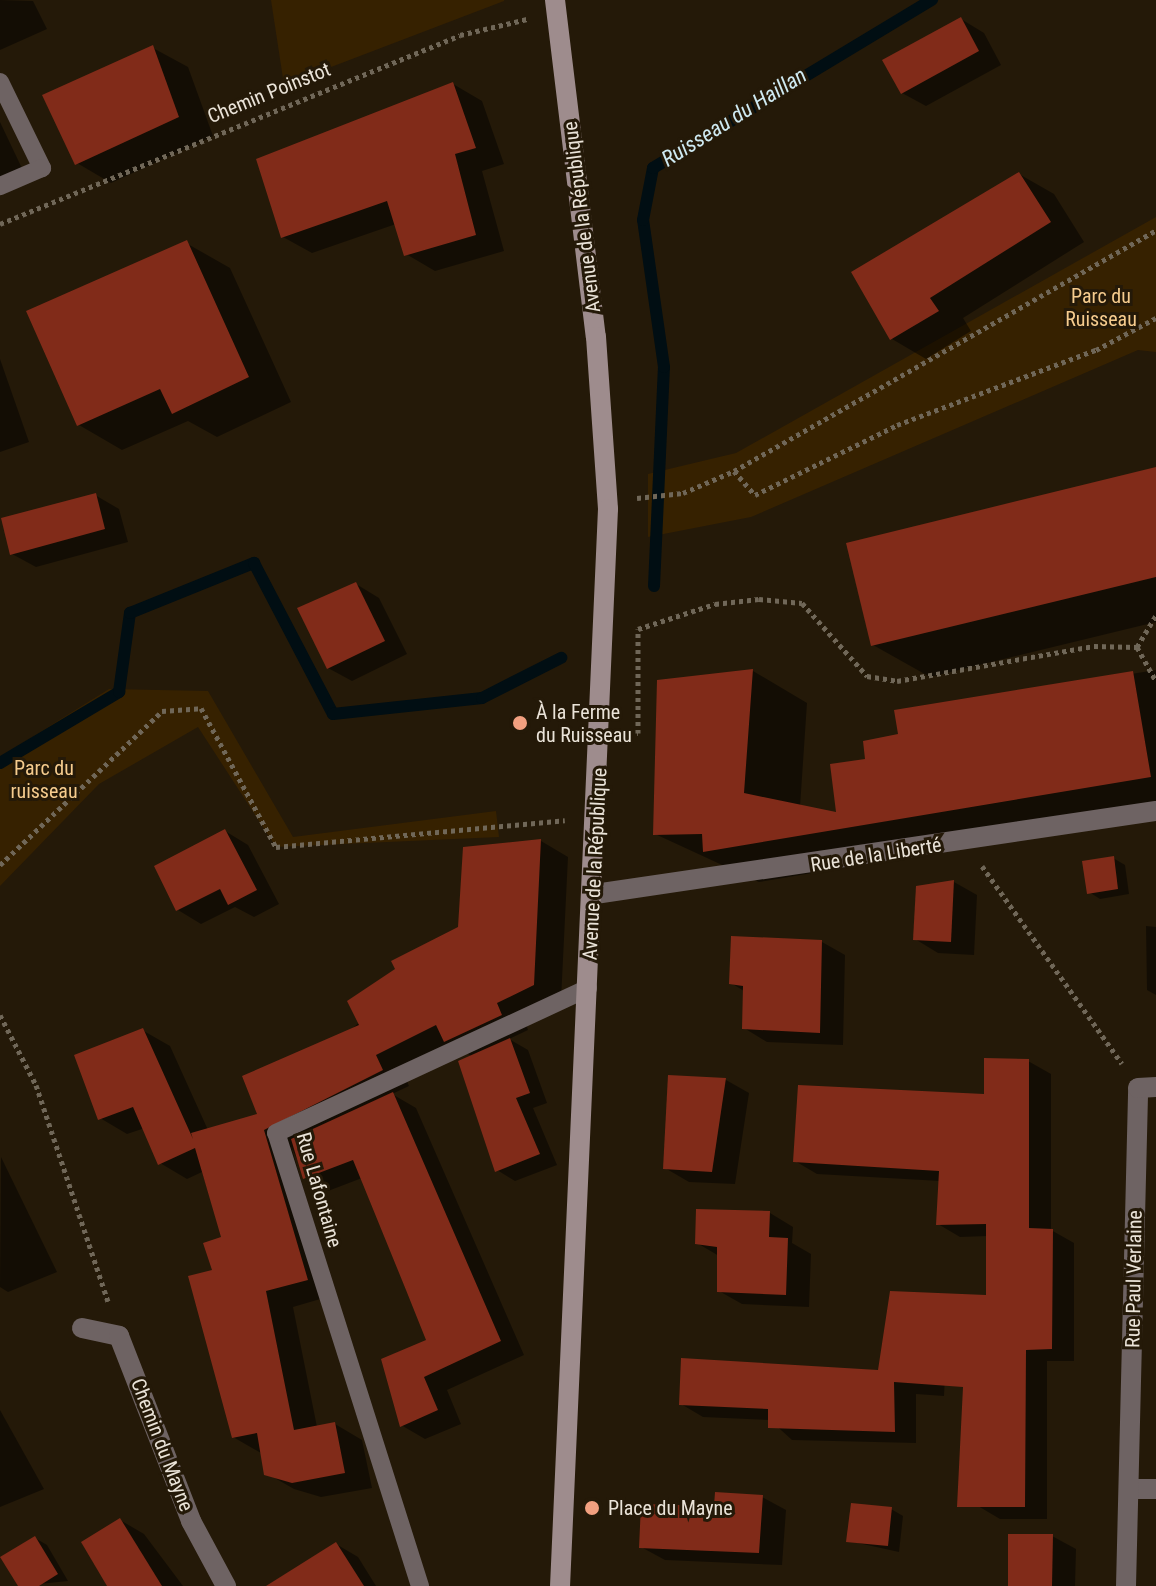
<!DOCTYPE html>
<meta charset="utf-8">
<style>
body{margin:0}
#map{position:relative;width:1156px;height:1586px;overflow:hidden;background:#241908;font-family:"Roboto Condensed",sans-serif}
div>[style]{position:absolute}
.green>*{inset:0;background:#362100}
.shadow>*{inset:0;background:#0007}
.stream>*{height:12px;margin:-6px;padding:0 6px;transform-origin:6px;border-radius:6px;background:#010e13}
.building>*{inset:0;background:#812b19}
.path>*{height:5px;margin-top:-2.5px;transform-origin:0;background:repeating-linear-gradient(90deg,#706758 0 4px,transparent 0 8px)}
.lane>*{height:18px;margin:-9px;padding:0 9px;transform-origin:9px;border-radius:9px;background:#6e6363}
.street>*{height:20px;margin:-10px;padding:0 10px;transform-origin:10px;border-radius:10px;background:#6e6363}
.secondary>*{height:20px;margin:-10px;padding:0 10px;transform-origin:10px;border-radius:10px;background:#9e8c8d}
.dots>*{width:22px;height:22px;translate:-50% -50%;box-sizing:border-box;border:4px solid #241908;border-radius:50%}
span{translate:-50% -50%;white-space:nowrap;text-align:center;line-height:1.15;-webkit-text-stroke:6px #241908;paint-order:stroke}
.street-label{font-size:20px;color:#eae3d8}
.park-label{font-size:20px;color:#f6cc8e}
.poi-label{font-size:20px;color:#eae3d8}
.left{translate:0 -50%;text-align:left}
.water-label{font-size:22px;color:#cfeaf2;font-style:italic}
</style>
<div id="map">
<div class="green">
<i style="clip-path:polygon(271px 0,504px 0,504px 1px,284px 85px)"></i>
<i style="clip-path:polygon(1156px 217px,1156px 352px,1138px 350px,751px 517px,648px 537px,648px 474px,736px 453px)"></i>
<i style="clip-path:polygon(109px 689px,208px 691px,293px 837px,496px 811px,499px 837px,276px 847px,198px 727px,99px 784px,0 886px,0 757px)"></i>
</div>
<div class="shadow">
<i style="clip-path:polygon(0 0,33px 1px,47px 29px,0 50px)"></i>
<i style="clip-path:polygon(961px 19px,984px 33px,1001px 65px,926px 106px,902px 93px)"></i>
<i style="clip-path:polygon(153px 48px,188px 67px,213px 136px,111px 183px,77px 163px)"></i>
<i style="clip-path:polygon(453px 84px,482px 101px,504px 164px,482px 171px,504px 251px,435px 271px,406px 254px,396px 224px,312px 253px,283px 237px)"></i>
<i style="clip-path:polygon(0 122px,28px 181px,0 192px)"></i>
<i style="clip-path:polygon(1019px 174px,1054px 194px,1084px 242px,963px 318px,971px 331px,926px 359px,892px 339px)"></i>
<i style="clip-path:polygon(186px 243px,230px 268px,291px 402px,217px 437px,188px 421px,122px 450px,79px 425px)"></i>
<i style="clip-path:polygon(0 359px,29px 442px,0 452px)"></i>
<i style="clip-path:polygon(1156px 469px,1156px 622px,930px 677px,873px 645px)"></i>
<i style="clip-path:polygon(95px 495px,119px 509px,128px 542px,36px 567px,12px 554px)"></i>
<i style="clip-path:polygon(356px 584px,379px 598px,407px 654px,352px 681px,328px 668px)"></i>
<i style="clip-path:polygon(1156px 670px,1156px 815px,759px 882px,655px 834px,753px 671px,807px 703px,800px 807px,839px 815px,868px 761px,900px 736px,896px 712px)"></i>
<i style="clip-path:polygon(225px 831px,248px 845px,279px 904px,254px 917px,235px 907px,201px 924px,178px 910px)"></i>
<i style="clip-path:polygon(541px 841px,568px 857px,561px 1000px,524px 1018px,528px 1030px,509px 1039px,528px 1050px,547px 1103px,533px 1108px,557px 1165px,515px 1181px,497px 1170px,473px 1057px,453px 1045px,402px 1070px,409px 1086px,392px 1094px,416px 1108px,524px 1355px,447px 1390px,461px 1424px,425px 1439px,401px 1425px,428px 1341px,362px 1178px,328px 1191px,305px 1177px,291px 1146px,334px 1295px,293px 1307px,317px 1427px,335px 1424px,362px 1440px,372px 1488px,321px 1497px,294px 1489px,266px 1473px,261px 1453px,233px 1437px,215px 1272px,223px 1238px,202px 1172px,187px 1179px,160px 1163px,145px 1128px,127px 1134px,100px 1118px,142px 1030px,170px 1046px,208px 1130px,260px 1115px,460px 928px,465px 849px)"></i>
<i style="clip-path:polygon(1113px 858px,1125px 865px,1129px 894px,1100px 899px,1089px 892px)"></i>
<i style="clip-path:polygon(954px 882px,977px 895px,974px 955px,938px 953px,915px 939px)"></i>
<i style="clip-path:polygon(1146px 926px,1156px 927px,1156px 995px,1147px 990px)"></i>
<i style="clip-path:polygon(822px 942px,845px 955px,843px 1045px,767px 1042px,744px 1028px,744px 991px,731px 983px)"></i>
<i style="clip-path:polygon(1028px 1061px,1051px 1074px,1051px 1230px,1074px 1243px,1074px 1361px,1047px 1361px,1047px 1519px,1000px 1519px,978px 1506px,979px 1377px,945px 1376px,944px 1396px,916px 1394px,916px 1443px,792px 1440px,770px 1420px,703px 1417px,681px 1404px,880px 1372px,988px 1297px,988px 1236px,960px 1237px,938px 1224px,940px 1181px,817px 1174px,795px 1161px,986px 1096px)"></i>
<i style="clip-path:polygon(669px 1077px,726px 1080px,749px 1093px,735px 1184px,689px 1182px,665px 1168px)"></i>
<i style="clip-path:polygon(1px 1157px,57px 1272px,8px 1292px,0 1287px)"></i>
<i style="clip-path:polygon(770px 1213px,793px 1227px,792px 1243px,811px 1254px,809px 1307px,742px 1304px,719px 1291px,719px 1256px,697px 1243px)"></i>
<i style="clip-path:polygon(0 1410px,44px 1489px,0 1507px)"></i>
<i style="clip-path:polygon(762px 1497px,786px 1510px,782px 1565px,665px 1560px,641px 1547px,716px 1508px)"></i>
<i style="clip-path:polygon(891px 1509px,903px 1516px,899px 1552px,849px 1541px)"></i>
<i style="clip-path:polygon(120px 1520px,144px 1534px,183px 1586px,110px 1586px)"></i>
<i style="clip-path:polygon(1052px 1536px,1076px 1549px,1075px 1586px,1010px 1586px)"></i>
<i style="clip-path:polygon(35px 1538px,47px 1545px,68px 1581px,20px 1586px)"></i>
<i style="clip-path:polygon(336px 1544px,358px 1557px,376px 1586px,290px 1586px)"></i>
</div>
<div class="stream">
<i style="left:654px;top:586px;width:219px;rotate:-87.4deg"></i>
<i style="left:664px;top:367px;width:148px;rotate:-98.1deg"></i>
<i style="left:643px;top:220px;width:53px;rotate:-79.1deg"></i>
<i style="left:653px;top:168px;width:326px;rotate:-31.1deg"></i>
<i style="left:0;top:763px;width:139px;rotate:-30.8deg"></i>
<i style="left:119px;top:692px;width:80px;rotate:-82.1deg"></i>
<i style="left:130px;top:613px;width:134px;rotate:-22deg"></i>
<i style="left:254px;top:563px;width:170px;rotate:62.4deg"></i>
<i style="left:333px;top:714px;width:150px;rotate:-6.1deg"></i>
<i style="left:482px;top:698px;width:89px;rotate:-26.9deg"></i>
</div>
<div class="building">
<i style="clip-path:polygon(961px 17px,979px 51px,901px 94px,882px 60px)"></i>
<i style="clip-path:polygon(153px 45px,179px 117px,75px 165px,42px 95px)"></i>
<i style="clip-path:polygon(453px 82px,476px 148px,455px 154px,476px 235px,404px 256px,387px 201px,281px 238px,256px 159px)"></i>
<i style="clip-path:polygon(1019px 172px,1051px 222px,930px 298px,939px 311px,890px 340px,851px 272px)"></i>
<i style="clip-path:polygon(187px 240px,249px 377px,172px 414px,160px 389px,77px 426px,26px 311px)"></i>
<i style="clip-path:polygon(1156px 467px,1156px 577px,871px 646px,846px 543px)"></i>
<i style="clip-path:polygon(96px 493px,105px 529px,10px 555px,1px 518px)"></i>
<i style="clip-path:polygon(356px 582px,385px 641px,327px 669px,297px 608px)"></i>
<i style="clip-path:polygon(753px 669px,744px 793px,836px 812px,830px 764px,865px 759px,863px 741px,898px 734px,894px 710px,1133px 671px,1151px 777px,703px 852px,702px 834px,653px 835px,657px 680px)"></i>
<i style="clip-path:polygon(225px 829px,257px 890px,228px 905px,220px 889px,176px 911px,154px 866px)"></i>
<i style="clip-path:polygon(541px 839px,534px 985px,497px 1003px,502px 1015px,444px 1042px,436px 1025px,376px 1055px,383px 1070px,264px 1130px,308px 1280px,266px 1291px,294px 1430px,335px 1422px,345px 1473px,292px 1483px,264px 1475px,257px 1433px,232px 1438px,188px 1276px,212px 1270px,203px 1243px,221px 1237px,195px 1148px,158px 1165px,133px 1107px,98px 1120px,74px 1055px,143px 1028px,193px 1139px,191px 1133px,257px 1114px,242px 1076px,359px 1025px,347px 1001px,395px 969px,391px 961px,458px 927px,463px 847px)"></i>
<i style="clip-path:polygon(1114px 856px,1118px 889px,1087px 894px,1082px 861px)"></i>
<i style="clip-path:polygon(954px 880px,951px 942px,913px 940px,916px 886px)"></i>
<i style="clip-path:polygon(731px 936px,822px 940px,820px 1033px,742px 1029px,743px 986px,729px 984px)"></i>
<i style="clip-path:polygon(510px 1038px,530px 1093px,516px 1098px,540px 1154px,495px 1172px,458px 1061px)"></i>
<i style="clip-path:polygon(984px 1058px,1029px 1059px,1029px 1228px,1053px 1229px,1052px 1349px,1026px 1350px,1025px 1507px,957px 1507px,963px 1387px,894px 1382px,895px 1432px,768px 1428px,768px 1409px,679px 1405px,681px 1358px,878px 1370px,890px 1291px,986px 1295px,986px 1224px,936px 1225px,939px 1171px,793px 1162px,798px 1085px,984px 1094px)"></i>
<i style="clip-path:polygon(668px 1075px,726px 1078px,712px 1172px,663px 1169px)"></i>
<i style="clip-path:polygon(393px 1092px,501px 1341px,424px 1377px,438px 1410px,400px 1427px,381px 1359px,426px 1340px,406px 1290px,353px 1160px,303px 1179px,291px 1139px)"></i>
<i style="clip-path:polygon(696px 1209px,770px 1211px,769px 1237px,788px 1238px,786px 1295px,717px 1292px,717px 1247px,695px 1244px)"></i>
<i style="clip-path:polygon(715px 1492px,763px 1495px,759px 1553px,639px 1548px,641px 1504px,714px 1506px)"></i>
<i style="clip-path:polygon(851px 1503px,892px 1507px,888px 1546px,846px 1542px)"></i>
<i style="clip-path:polygon(120px 1518px,162px 1586px,107px 1586px,81px 1542px)"></i>
<i style="clip-path:polygon(1008px 1534px,1053px 1534px,1052px 1586px,1008px 1586px)"></i>
<i style="clip-path:polygon(35px 1536px,58px 1574px,39px 1586px,18px 1586px,0 1557px)"></i>
<i style="clip-path:polygon(336px 1542px,364px 1586px,266px 1586px)"></i>
</div>
<div class="path">
<i style="left:0;top:224px;width:497px;rotate:-22.3deg"></i>
<i style="left:460px;top:35px;width:69px;rotate:-13.4deg"></i>
<i style="left:734px;top:471px;width:486px;rotate:-29.7deg"></i>
<i style="left:637px;top:498px;width:46px;rotate:-6.2deg"></i>
<i style="left:683px;top:493px;width:56px;rotate:-23.3deg"></i>
<i style="left:734px;top:471px;width:32px;rotate:49deg"></i>
<i style="left:755px;top:495px;width:158px;rotate:-26.2deg"></i>
<i style="left:897px;top:425px;width:213px;rotate:-20.7deg"></i>
<i style="left:1096px;top:350px;width:68px;rotate:-28.1deg"></i>
<i style="left:1137px;top:647px;width:37px;rotate:-59deg"></i>
<i style="left:629px;top:732px;width:9px;rotate:6deg"></i>
<i style="left:638px;top:733px;width:104px;rotate:-90deg"></i>
<i style="left:638px;top:629px;width:81px;rotate:-18deg"></i>
<i style="left:715px;top:604px;width:44px;rotate:-6.5deg"></i>
<i style="left:759px;top:599px;width:43px;rotate:5.3deg"></i>
<i style="left:802px;top:603px;width:98px;rotate:48.3deg"></i>
<i style="left:867px;top:676px;width:30px;rotate:9deg"></i>
<i style="left:897px;top:681px;width:200px;rotate:-10.1deg"></i>
<i style="left:1094px;top:646px;width:43px;rotate:1.3deg"></i>
<i style="left:1137px;top:647px;width:39px;rotate:61deg"></i>
<i style="left:0;top:865px;width:224px;rotate:-43.5deg"></i>
<i style="left:162px;top:711px;width:39px;rotate:-4deg"></i>
<i style="left:201px;top:708px;width:158px;rotate:61.7deg"></i>
<i style="left:276px;top:847px;width:290px;rotate:-5.3deg"></i>
<i style="left:982px;top:866px;width:242px;rotate:54.7deg"></i>
<i style="left:0;top:1015px;width:79px;rotate:62.8deg"></i>
<i style="left:36px;top:1085px;width:228px;rotate:71.6deg"></i>
</div>
<div class="lane">
<i style="left:0;top:82px;width:96px;rotate:64deg"></i>
<i style="left:42px;top:168px;width:46px;rotate:156.8deg"></i>
<i style="left:420px;top:1586px;width:475px;rotate:-107.6deg"></i>
<i style="left:276px;top:1133px;width:344px;rotate:-24.9deg"></i>
</div>
<div class="street">
<i style="left:595px;top:894px;width:567px;rotate:-8.42deg"></i>
<i style="left:82px;top:1328px;width:38px;rotate:12deg"></i>
<i style="left:119px;top:1336px;width:199px;rotate:68.7deg"></i>
<i style="left:191px;top:1521px;width:74px;rotate:61.7deg"></i>
<i style="left:1130px;top:1489px;width:26px"></i>
<i style="left:1126px;top:1586px;width:498px;rotate:-88.6deg"></i>
<i style="left:1138px;top:1088px;width:18px;rotate:-3deg"></i>
</div>
<div class="secondary">
<i style="left:555px;top:0;width:339px;rotate:83.1deg"></i>
<i style="left:596px;top:337px;width:172px;rotate:86deg"></i>
<i style="left:608px;top:509px;width:1078px;rotate:92.55deg"></i>
</div>
<div class="dots">
<i style="left:520px;top:723px;background:#f2a080"></i>
<i style="left:592px;top:1508px;background:#f2a080"></i>
</div>
<div class="street-label">
<span style="left:269px;top:93px;rotate:-22deg">Chemin Poinstot</span>
<span style="left:582px;top:217px;rotate:-97deg">Avenue de la République</span>
<span style="left:876px;top:855px;rotate:-9deg">Rue de la Liberté</span>
<span style="left:595px;top:864px;rotate:-87deg">Avenue de la République</span>
<span style="left:319px;top:1190px;rotate:74deg">Rue Lafontaine</span>
<span style="left:1134px;top:1279px;rotate:-89deg">Rue Paul Verlaine</span>
<span style="left:162px;top:1445px;rotate:69deg">Chemin du Mayne</span>
</div>
<div class="park-label">
<span style="left:1101px;top:308px">Parc du<br>Ruisseau</span>
<span style="left:44px;top:780px">Parc du<br>ruisseau</span>
</div>
<div class="poi-label">
<span class="left" style="left:536px;top:724px">À la Ferme<br>du Ruisseau</span>
<span class="left" style="left:608px;top:1508px">Place du Mayne</span>
</div>
<div class="water-label">
<span style="left:734px;top:117px;rotate:-32deg">Ruisseau du Haillan</span>
</div>
</div>
